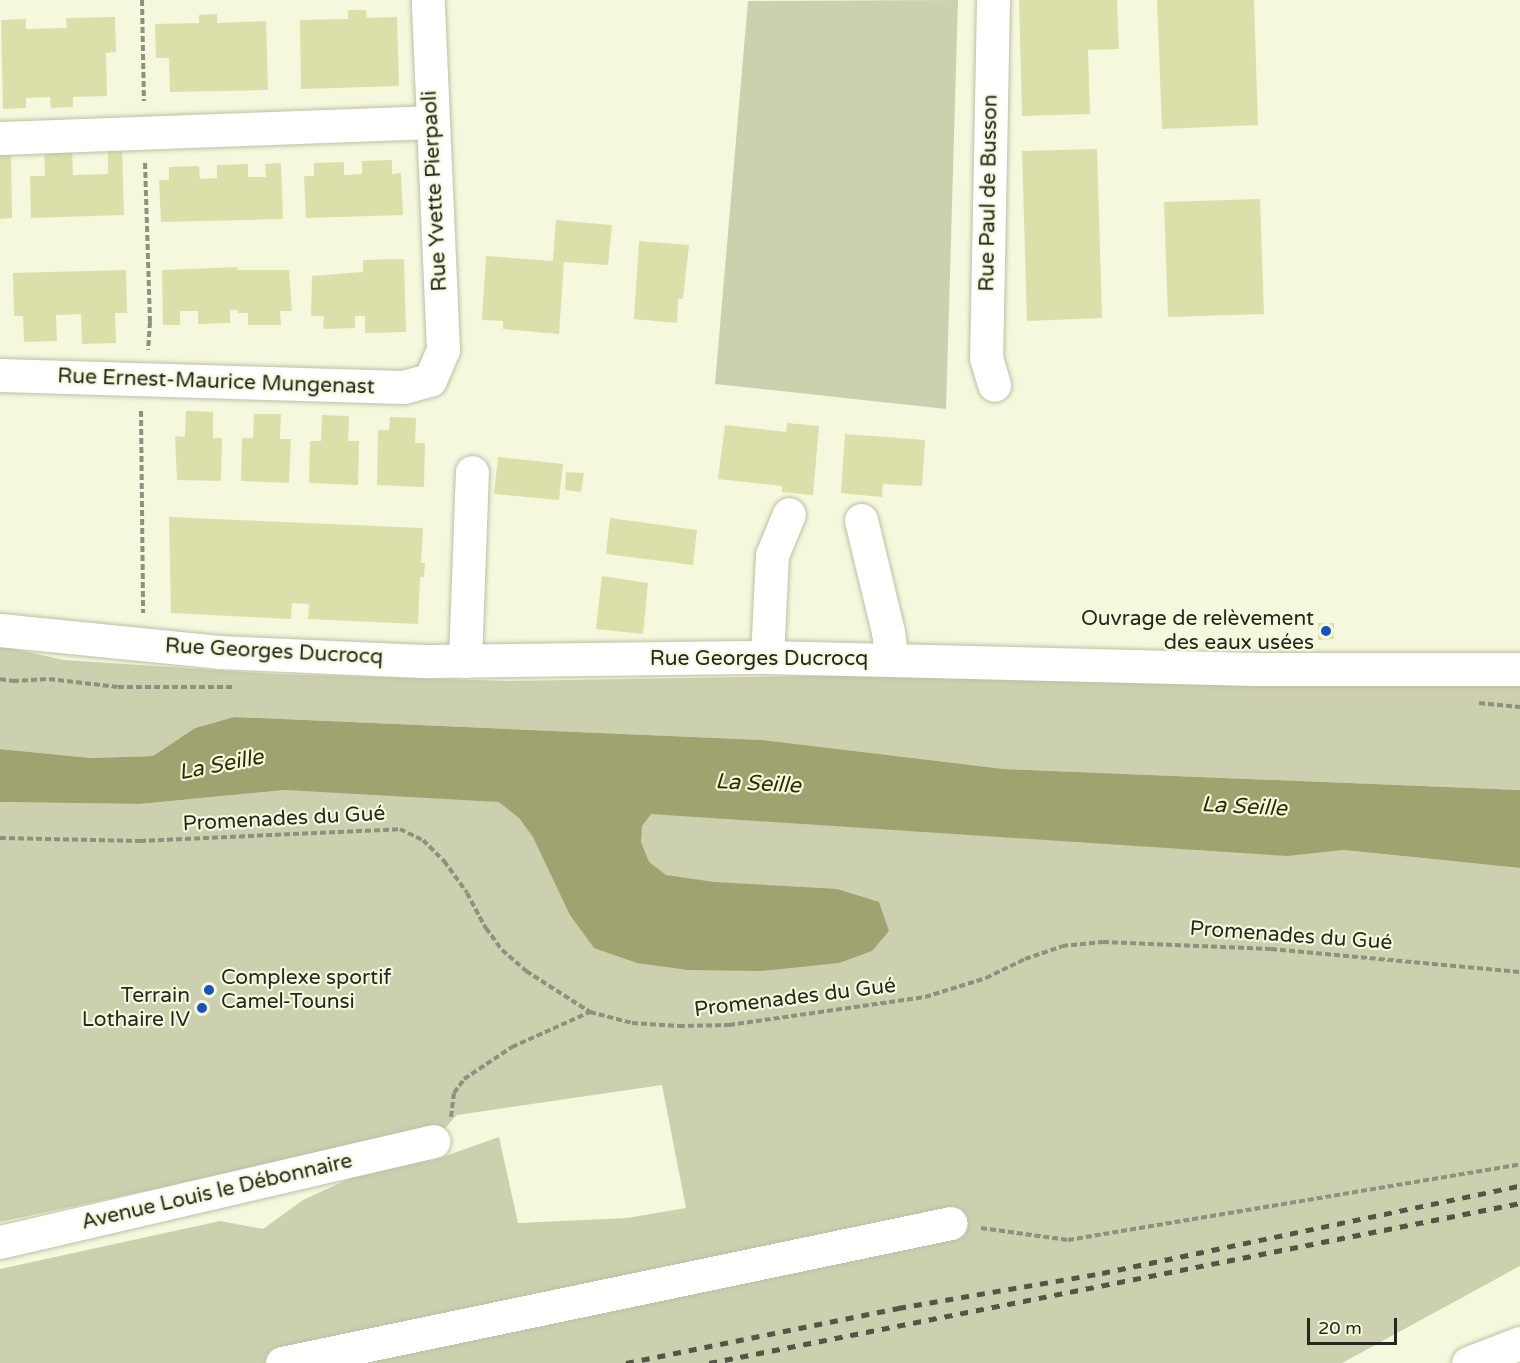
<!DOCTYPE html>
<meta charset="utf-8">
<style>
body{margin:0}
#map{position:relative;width:1520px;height:1363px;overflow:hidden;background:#f6f8dd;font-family:"Varela Round",sans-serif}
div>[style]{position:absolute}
.green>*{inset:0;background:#cdd0ae}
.water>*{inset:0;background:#9fa36f}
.building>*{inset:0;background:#dbdfa9}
.path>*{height:4px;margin-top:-2px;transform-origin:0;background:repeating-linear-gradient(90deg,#8f907e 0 6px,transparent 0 9px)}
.roads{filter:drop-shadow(0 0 2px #bdc0a6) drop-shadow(0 0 2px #bdc0a6)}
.minor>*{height:33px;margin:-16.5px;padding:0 16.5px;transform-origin:16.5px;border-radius:16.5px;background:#fff}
.rail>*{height:4.5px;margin-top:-2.25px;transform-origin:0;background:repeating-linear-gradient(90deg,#545547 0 8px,transparent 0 16px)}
.dots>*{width:16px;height:16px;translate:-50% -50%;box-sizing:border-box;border:3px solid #f6f8dd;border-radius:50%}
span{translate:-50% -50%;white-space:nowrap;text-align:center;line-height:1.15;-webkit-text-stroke:4.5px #f6f8dd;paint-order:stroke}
.street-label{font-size:21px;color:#26271d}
.poi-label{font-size:21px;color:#26271d}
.right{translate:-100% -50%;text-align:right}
.left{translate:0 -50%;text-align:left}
.water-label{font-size:22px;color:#2c2d02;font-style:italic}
.scale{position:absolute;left:1307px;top:1318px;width:90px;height:27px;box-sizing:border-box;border:3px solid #26271d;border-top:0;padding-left:8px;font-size:18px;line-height:21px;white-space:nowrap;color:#26271d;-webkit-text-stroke:4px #f6f8dd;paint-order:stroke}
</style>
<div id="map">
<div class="green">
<i style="clip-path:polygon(958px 0,946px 409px,715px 384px,748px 1px)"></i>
<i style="clip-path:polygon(0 646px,64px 660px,275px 674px,509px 681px,874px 675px,1520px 686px,1520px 790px,1004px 769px,763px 740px,234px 717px,195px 728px,153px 756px,91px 758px,0 749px)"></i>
<i style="clip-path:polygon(285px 790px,387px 794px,1289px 855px,1342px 850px,1520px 868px,1520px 1266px,1342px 1363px,0 1363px,0 1269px,220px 1221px,263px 1229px,303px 1200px,429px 1142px,431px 1161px,499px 1137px,518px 1223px,627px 1218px,686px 1208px,662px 1085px,457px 1115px,433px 1141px,431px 1130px,0 1222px,0 802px,140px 804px)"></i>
</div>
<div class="water">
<i style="clip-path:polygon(234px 717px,763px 740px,1004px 769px,1520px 790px,1520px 868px,1343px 850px,1287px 856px,651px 814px,642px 826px,641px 842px,649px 862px,666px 875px,714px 882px,837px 889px,879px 902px,889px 931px,872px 951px,839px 963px,761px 971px,688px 970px,637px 963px,594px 948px,570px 915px,533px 837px,519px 818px,499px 802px,285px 790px,140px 804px,0 802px,0 749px,91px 758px,153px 756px,195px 728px)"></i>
</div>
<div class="building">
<i style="clip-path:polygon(1019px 0,1117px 0,1119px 49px,1088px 50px,1090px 114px,1022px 116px)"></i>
<i style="clip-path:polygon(1157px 0,1254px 0,1258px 125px,1162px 129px)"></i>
<i style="clip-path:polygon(348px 10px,366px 10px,367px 18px,397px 17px,399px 86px,301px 89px,300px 20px,348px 19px)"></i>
<i style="clip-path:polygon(217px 14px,217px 23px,266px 21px,268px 90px,170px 92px,169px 58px,156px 58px,155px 24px,199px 23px,199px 15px)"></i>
<i style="clip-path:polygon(115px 17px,116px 52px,106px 53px,107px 96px,73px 97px,73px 107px,51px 108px,50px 97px,26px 98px,26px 108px,3px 109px,1px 20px,26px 19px,26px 29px,67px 28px,66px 18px)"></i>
<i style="clip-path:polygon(108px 147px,122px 147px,124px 215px,31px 218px,30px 176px,45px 176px,44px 149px,72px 148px,73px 175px,108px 174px)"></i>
<i style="clip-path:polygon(1097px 149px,1102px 318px,1027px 321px,1022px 151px)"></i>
<i style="clip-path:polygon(11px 150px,12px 218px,0 219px,0 151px)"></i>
<i style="clip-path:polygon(392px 160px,392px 174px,401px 173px,403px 215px,306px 218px,304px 176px,314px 176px,314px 163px,344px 162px,344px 175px,362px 174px,362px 161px)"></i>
<i style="clip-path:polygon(281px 163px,283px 219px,161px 222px,159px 180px,169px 180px,169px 167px,199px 166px,200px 179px,217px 178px,217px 165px,248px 164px,248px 177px,266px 177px,265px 164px)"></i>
<i style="clip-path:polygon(1260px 199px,1264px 314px,1168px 317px,1164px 202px)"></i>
<i style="clip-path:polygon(556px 220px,612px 225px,608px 265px,564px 262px,559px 334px,503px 329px,503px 321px,482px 320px,486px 256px,553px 261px)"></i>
<i style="clip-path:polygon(639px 241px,689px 245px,683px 299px,678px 299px,677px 323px,634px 319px)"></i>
<i style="clip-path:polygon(404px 259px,406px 332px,365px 333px,365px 316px,355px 316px,355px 328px,323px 329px,324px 316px,311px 316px,312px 276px,363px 272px,363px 260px)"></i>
<i style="clip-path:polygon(238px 267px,237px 270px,289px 270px,292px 311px,280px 311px,281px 325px,248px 325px,248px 313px,238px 313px,238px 310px,230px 310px,230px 323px,198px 324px,198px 311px,180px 311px,180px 325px,163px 325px,162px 270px)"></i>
<i style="clip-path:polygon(126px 270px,127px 313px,115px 313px,116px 343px,82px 344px,81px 314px,56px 315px,57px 341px,24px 342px,23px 316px,14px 316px,13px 273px)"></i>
<i style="clip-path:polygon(186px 411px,213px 412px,213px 438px,222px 438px,221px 481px,177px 480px,175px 436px,185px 437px)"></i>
<i style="clip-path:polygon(254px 414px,281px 414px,280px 439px,291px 439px,289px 483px,241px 481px,242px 438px,253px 438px)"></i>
<i style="clip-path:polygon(322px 415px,349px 416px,348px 441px,359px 441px,358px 485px,309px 483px,310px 441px,321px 441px)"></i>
<i style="clip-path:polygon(390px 417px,416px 418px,415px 443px,425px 443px,424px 487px,377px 485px,378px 430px,389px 430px)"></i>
<i style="clip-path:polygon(787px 423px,819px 426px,813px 495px,782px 492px,782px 486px,718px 479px,725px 425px,786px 432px)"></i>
<i style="clip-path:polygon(845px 434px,925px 440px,922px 486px,883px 484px,882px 497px,841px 493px)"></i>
<i style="clip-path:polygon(498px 457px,563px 464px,559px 500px,494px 494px)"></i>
<i style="clip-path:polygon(566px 472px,584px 473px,581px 492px,565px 490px)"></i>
<i style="clip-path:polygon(169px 517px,423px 528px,421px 563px,425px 563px,424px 577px,420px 577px,418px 624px,308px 619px,309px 604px,292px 603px,291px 619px,171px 613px)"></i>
<i style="clip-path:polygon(610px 518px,697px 530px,693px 565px,606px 554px)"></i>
<i style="clip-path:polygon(602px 576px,648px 583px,643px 634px,596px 629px)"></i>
<i style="clip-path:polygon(1318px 623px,1334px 623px,1334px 639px,1318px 640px)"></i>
</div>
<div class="path">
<i style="left:142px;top:0;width:101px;rotate:88.9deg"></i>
<i style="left:145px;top:163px;width:159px;rotate:88.2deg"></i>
<i style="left:150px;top:322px;width:28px;rotate:94deg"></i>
<i style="left:141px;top:411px;width:202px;rotate:89.4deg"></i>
<i style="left:0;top:679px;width:13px;rotate:9deg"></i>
<i style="left:13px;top:681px;width:36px;rotate:-3deg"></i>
<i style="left:49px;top:679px;width:69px;rotate:6.6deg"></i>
<i style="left:118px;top:687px;width:115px"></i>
<i style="left:1479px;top:703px;width:41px;rotate:5.6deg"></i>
<i style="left:0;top:838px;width:140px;rotate:1.2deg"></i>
<i style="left:140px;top:841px;width:260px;rotate:-2.6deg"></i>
<i style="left:400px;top:829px;width:25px;rotate:26deg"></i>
<i style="left:423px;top:840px;width:30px;rotate:45deg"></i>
<i style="left:444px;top:861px;width:39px;rotate:54deg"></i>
<i style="left:467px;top:893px;width:40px;rotate:62deg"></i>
<i style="left:486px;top:928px;width:27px;rotate:54deg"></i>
<i style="left:502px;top:950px;width:32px;rotate:41deg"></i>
<i style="left:526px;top:971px;width:76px;rotate:32.6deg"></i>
<i style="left:590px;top:1012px;width:43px;rotate:14.7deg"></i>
<i style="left:632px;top:1023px;width:47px;rotate:3.7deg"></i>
<i style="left:679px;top:1026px;width:50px;rotate:-1.1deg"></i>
<i style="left:729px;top:1025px;width:198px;rotate:-8.1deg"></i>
<i style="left:925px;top:997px;width:64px;rotate:-17.3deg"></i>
<i style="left:986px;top:978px;width:43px;rotate:-26deg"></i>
<i style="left:1025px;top:959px;width:39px;rotate:-19deg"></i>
<i style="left:1062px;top:946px;width:41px;rotate:-5.6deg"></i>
<i style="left:1103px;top:942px;width:168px;rotate:2.4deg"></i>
<i style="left:1271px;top:949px;width:250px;rotate:5.3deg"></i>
<i style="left:451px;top:1117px;width:24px;rotate:-83deg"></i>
<i style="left:454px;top:1093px;width:17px;rotate:-54deg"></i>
<i style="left:464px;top:1079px;width:58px;rotate:-33.7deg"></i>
<i style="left:512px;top:1047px;width:85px;rotate:-24.2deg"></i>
<i style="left:981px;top:1228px;width:88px;rotate:7.9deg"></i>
<i style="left:1068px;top:1240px;width:458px;rotate:-9.5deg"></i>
</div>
<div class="roads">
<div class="minor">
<i style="left:993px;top:0;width:358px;rotate:91.1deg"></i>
<i style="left:986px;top:358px;width:28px;rotate:73deg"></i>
<i style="left:0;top:138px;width:431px;rotate:-2.1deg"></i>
<i style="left:0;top:375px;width:403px;rotate:1.7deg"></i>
<i style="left:403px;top:387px;width:28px;rotate:-15deg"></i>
<i style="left:430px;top:380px;width:33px;rotate:-67deg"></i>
<i style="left:443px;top:350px;width:350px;rotate:-92.5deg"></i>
<i style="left:861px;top:520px;width:115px;rotate:76.4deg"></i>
<i style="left:888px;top:632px;width:27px;rotate:82deg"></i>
<i style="left:0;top:630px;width:220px;rotate:5.7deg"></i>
<i style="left:219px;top:652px;width:210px;rotate:2.5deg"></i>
<i style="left:429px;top:661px;width:338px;rotate:-0.7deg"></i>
<i style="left:767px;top:657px;width:488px;rotate:1.4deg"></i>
<i style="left:1255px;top:669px;width:265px"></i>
<i style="left:767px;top:657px;width:102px;rotate:-87.2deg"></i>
<i style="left:772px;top:555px;width:44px;rotate:-67.5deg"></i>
<i style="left:465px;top:661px;width:189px;rotate:-87.9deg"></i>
<i style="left:0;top:1242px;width:445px;rotate:-13.1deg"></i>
<i style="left:282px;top:1363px;width:683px;rotate:-11.82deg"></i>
<i style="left:1468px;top:1363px;width:56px;rotate:-21deg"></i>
</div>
</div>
<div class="rail">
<i style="left:626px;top:1363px;width:278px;rotate:-11.4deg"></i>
<i style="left:898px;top:1308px;width:207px;rotate:-9.7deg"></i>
<i style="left:1102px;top:1273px;width:427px;rotate:-11.8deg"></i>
<i style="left:709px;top:1363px;width:827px;rotate:-11.16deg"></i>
</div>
<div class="dots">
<i style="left:1326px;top:631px;background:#1653be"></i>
<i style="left:209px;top:990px;background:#1653be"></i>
<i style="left:202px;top:1008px;background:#1653be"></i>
</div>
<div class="street-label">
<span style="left:435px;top:191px;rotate:-93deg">Rue Yvette Pierpaoli</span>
<span style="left:989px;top:193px;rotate:-89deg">Rue Paul de Busson</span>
<span style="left:216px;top:382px;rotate:2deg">Rue Ernest-Maurice Mungenast</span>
<span style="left:274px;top:652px;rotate:3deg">Rue Georges Ducrocq</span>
<span style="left:759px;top:659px">Rue Georges Ducrocq</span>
<span style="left:284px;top:819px;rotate:-3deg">Promenades du Gué</span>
<span style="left:1291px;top:936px;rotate:4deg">Promenades du Gué</span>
<span style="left:795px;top:998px;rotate:-7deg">Promenades du Gué</span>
<span style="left:217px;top:1192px;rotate:-13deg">Avenue Louis le Débonnaire</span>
</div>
<div class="poi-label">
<span class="right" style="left:1314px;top:631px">Ouvrage de relèvement<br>des eaux usées</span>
<span class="left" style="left:221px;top:990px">Complexe sportif<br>Camel-Tounsi</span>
<span class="right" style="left:190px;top:1008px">Terrain<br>Lothaire IV</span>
</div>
<div class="water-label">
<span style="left:221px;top:765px;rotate:-11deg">La Seille</span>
<span style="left:758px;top:784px;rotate:3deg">La Seille</span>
<span style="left:1244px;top:807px;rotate:3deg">La Seille</span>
</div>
<div class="scale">20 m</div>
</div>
